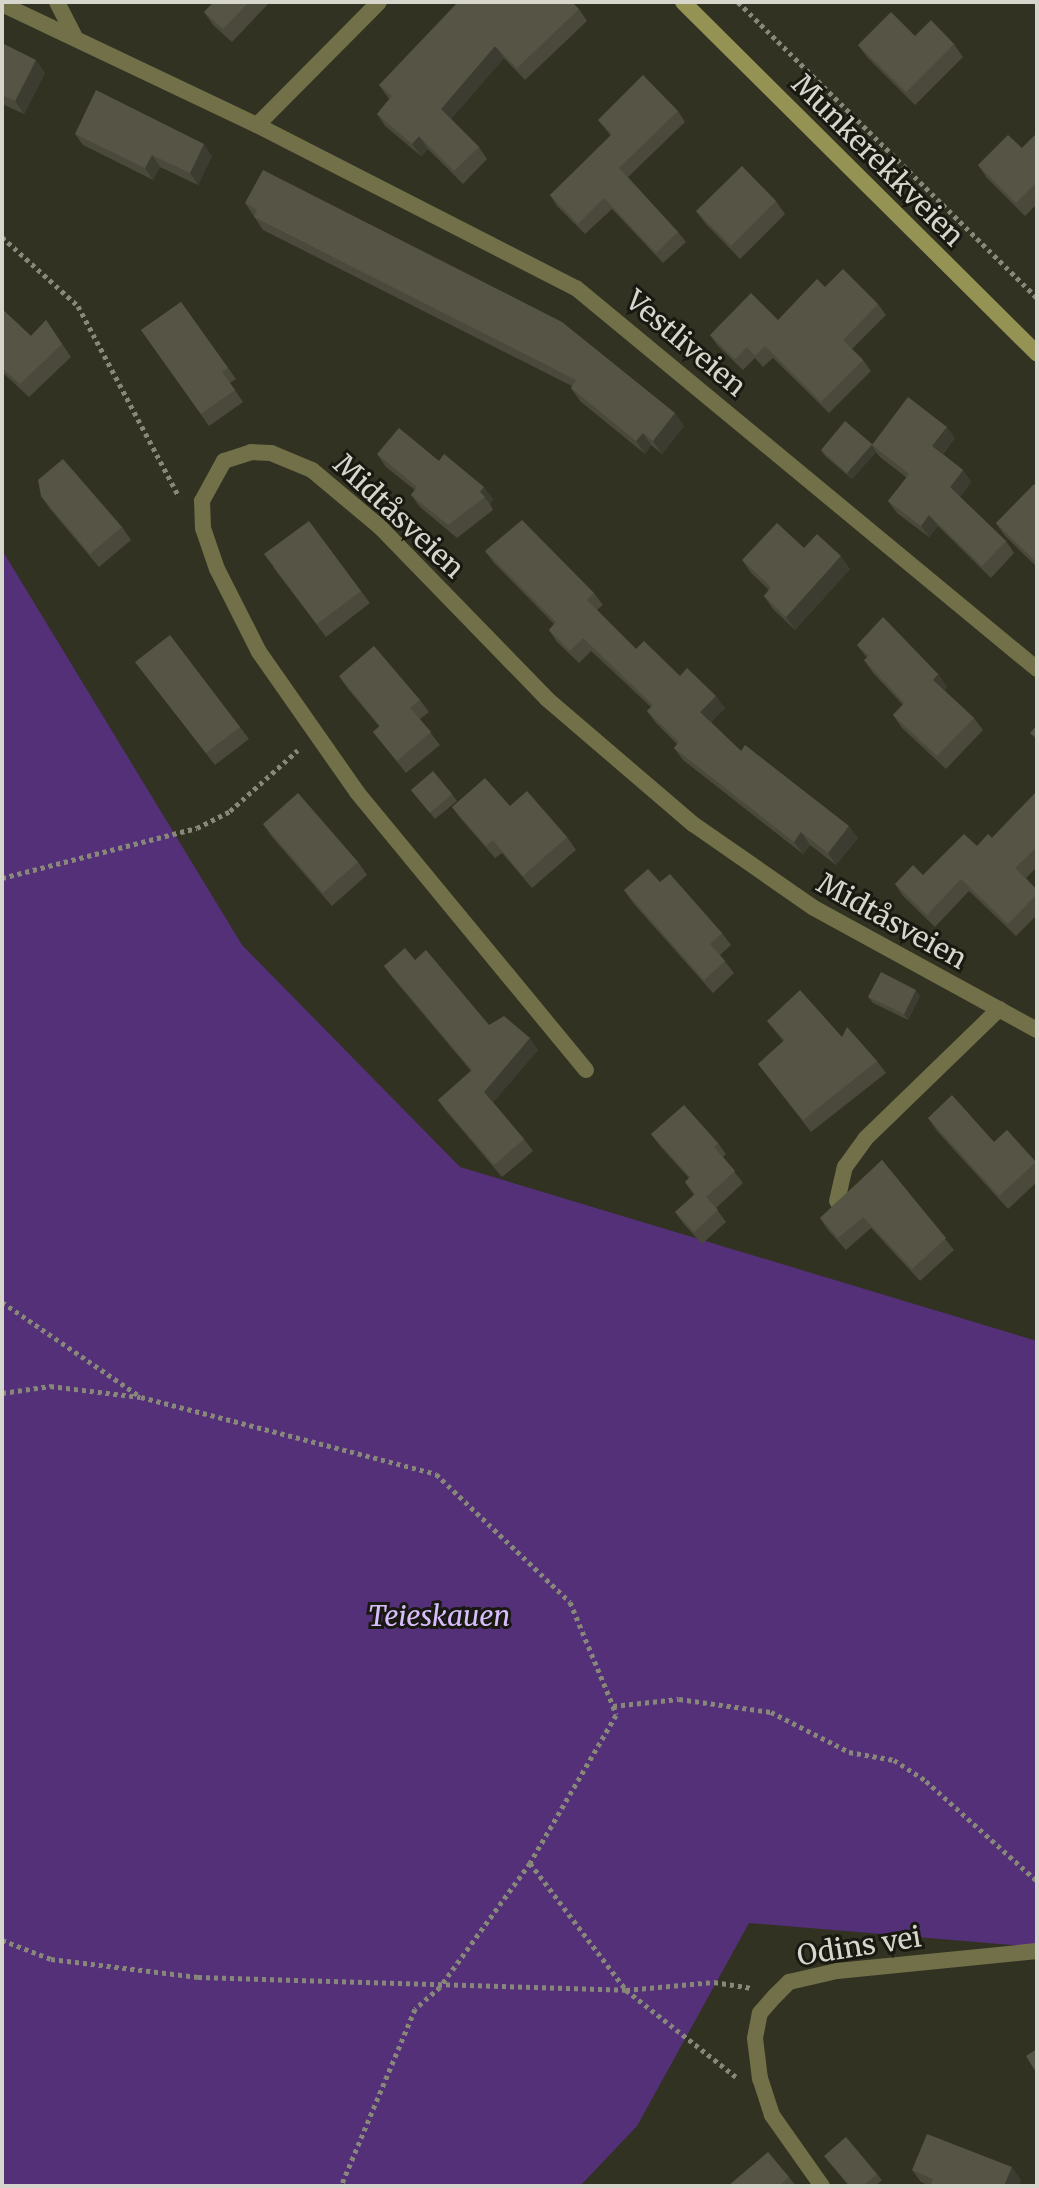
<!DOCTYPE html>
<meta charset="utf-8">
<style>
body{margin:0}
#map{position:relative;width:1039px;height:2188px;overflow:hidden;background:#323222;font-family:Merriweather,serif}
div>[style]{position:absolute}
.green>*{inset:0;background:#533078}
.path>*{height:5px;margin-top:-2.5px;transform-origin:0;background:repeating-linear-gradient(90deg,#87877a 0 4px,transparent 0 8px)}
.street>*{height:16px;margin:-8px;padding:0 8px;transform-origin:8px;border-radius:8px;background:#717049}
.secondary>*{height:16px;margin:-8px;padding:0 8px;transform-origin:8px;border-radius:8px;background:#959354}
.wall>*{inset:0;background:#4a493b}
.shaded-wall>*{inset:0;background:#3c3c30}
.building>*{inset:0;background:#565545}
span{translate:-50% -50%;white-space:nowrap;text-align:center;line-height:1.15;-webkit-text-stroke:6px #191912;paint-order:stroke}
.street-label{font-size:28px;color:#d6d6cc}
.park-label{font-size:28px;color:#d8bdfe;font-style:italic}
.frame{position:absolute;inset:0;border:4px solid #d6d6cc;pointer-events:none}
</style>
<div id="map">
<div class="green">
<i style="clip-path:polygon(2px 550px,242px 945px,460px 1167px,1037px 1341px,1037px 1947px,749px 1923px,637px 2126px,580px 2186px,2px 2186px)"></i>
</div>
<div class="path">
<i style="left:738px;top:2px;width:421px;rotate:44.7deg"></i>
<i style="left:2px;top:237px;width:103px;rotate:42.2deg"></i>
<i style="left:78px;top:306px;width:216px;rotate:62.1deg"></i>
<i style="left:2px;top:878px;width:201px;rotate:-14.4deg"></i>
<i style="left:197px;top:828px;width:37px;rotate:-27deg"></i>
<i style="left:230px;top:811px;width:91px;rotate:-41.9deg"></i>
<i style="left:2px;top:1302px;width:168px;rotate:34.4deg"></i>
<i style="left:141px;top:1397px;width:305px;rotate:14.6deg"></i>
<i style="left:436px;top:1474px;width:185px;rotate:43.7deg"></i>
<i style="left:570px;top:1602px;width:113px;rotate:67.5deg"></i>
<i style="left:613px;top:1706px;width:9px;rotate:72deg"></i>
<i style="left:616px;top:1715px;width:171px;rotate:120.2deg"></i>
<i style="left:530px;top:1863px;width:153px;rotate:126deg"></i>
<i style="left:440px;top:1987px;width:33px;rotate:139deg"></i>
<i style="left:415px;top:2009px;width:192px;rotate:112.7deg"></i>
<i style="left:2px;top:1393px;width:49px;rotate:-8.3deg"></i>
<i style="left:50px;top:1386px;width:91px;rotate:7deg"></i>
<i style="left:613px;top:1706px;width:66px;rotate:-6.1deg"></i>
<i style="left:679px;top:1699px;width:93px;rotate:8deg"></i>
<i style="left:771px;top:1712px;width:88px;rotate:27.1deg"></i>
<i style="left:849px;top:1752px;width:46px;rotate:10.1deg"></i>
<i style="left:894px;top:1760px;width:38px;rotate:33deg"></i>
<i style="left:926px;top:1781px;width:149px;rotate:42deg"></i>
<i style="left:530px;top:1863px;width:159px;rotate:52.9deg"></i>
<i style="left:626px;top:1990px;width:140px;rotate:38.3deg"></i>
<i style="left:2px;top:1940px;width:53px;rotate:21.2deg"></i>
<i style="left:51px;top:1959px;width:148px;rotate:7deg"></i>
<i style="left:198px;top:1977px;width:428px;rotate:1.7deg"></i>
<i style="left:626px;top:1990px;width:88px;rotate:-5.2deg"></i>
<i style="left:714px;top:1982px;width:37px;rotate:9deg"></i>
</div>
<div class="street">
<i style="left:57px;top:2px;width:37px;rotate:63deg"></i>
<i style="left:2px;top:4px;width:282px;rotate:25.4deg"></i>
<i style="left:257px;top:125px;width:358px;rotate:27.1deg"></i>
<i style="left:576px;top:288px;width:598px;rotate:39.57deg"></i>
<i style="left:257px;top:125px;width:173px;rotate:-45.2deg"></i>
<i style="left:586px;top:1070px;width:360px;rotate:-129.5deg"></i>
<i style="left:357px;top:792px;width:171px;rotate:-125deg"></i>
<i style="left:259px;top:652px;width:93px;rotate:-116.8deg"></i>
<i style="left:217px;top:569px;width:43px;rotate:-108.9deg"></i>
<i style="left:203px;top:528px;width:27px;rotate:-92deg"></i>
<i style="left:202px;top:501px;width:46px;rotate:-61.2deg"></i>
<i style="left:224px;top:461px;width:28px;rotate:-18deg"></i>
<i style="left:251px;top:452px;width:20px;rotate:3deg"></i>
<i style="left:271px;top:453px;width:44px;rotate:22.5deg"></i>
<i style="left:312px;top:470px;width:89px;rotate:40deg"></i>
<i style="left:380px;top:527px;width:240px;rotate:45.8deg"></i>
<i style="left:547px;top:699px;width:192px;rotate:40.6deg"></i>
<i style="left:693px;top:824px;width:147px;rotate:34.8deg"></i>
<i style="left:814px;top:908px;width:254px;rotate:28.7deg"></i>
<i style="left:837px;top:1201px;width:35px;rotate:-77deg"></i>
<i style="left:845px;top:1167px;width:34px;rotate:-54deg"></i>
<i style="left:865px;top:1139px;width:187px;rotate:-44.1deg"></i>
<i style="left:822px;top:2186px;width:87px;rotate:-125.2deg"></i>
<i style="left:772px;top:2115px;width:38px;rotate:-108deg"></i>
<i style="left:760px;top:2079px;width:41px;rotate:-97deg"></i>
<i style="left:755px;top:2038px;width:25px;rotate:-79deg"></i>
<i style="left:760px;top:2013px;width:23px;rotate:-49deg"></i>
<i style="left:775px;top:1996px;width:20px;rotate:-45deg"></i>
<i style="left:789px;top:1982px;width:49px;rotate:-12.9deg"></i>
<i style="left:837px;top:1971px;width:201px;rotate:-5.7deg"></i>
</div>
<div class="secondary">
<i style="left:683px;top:2px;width:499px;rotate:44.8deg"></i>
</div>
<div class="wall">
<i style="clip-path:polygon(214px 2px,270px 2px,232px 42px,213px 25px,204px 12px)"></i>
<i style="clip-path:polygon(579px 9px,587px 21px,525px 80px,504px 58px,451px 119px,479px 147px,487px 159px,463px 184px,428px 149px,421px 156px,385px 126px,377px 114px,389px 99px,379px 85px)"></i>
<i style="clip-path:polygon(915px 36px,954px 44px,963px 57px,915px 105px,867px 57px,858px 45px)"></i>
<i style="clip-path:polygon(2px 43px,45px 73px,24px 114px,2px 104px)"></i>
<i style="clip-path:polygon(678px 111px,685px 122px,628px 177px,678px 232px,686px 242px,663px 263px,612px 209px,585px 234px,557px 206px,550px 195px,611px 136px,598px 120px)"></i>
<i style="clip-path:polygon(1037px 133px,1037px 204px,1025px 216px,987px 178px,978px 165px,1022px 148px)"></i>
<i style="clip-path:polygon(75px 134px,212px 156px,198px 185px,160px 167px,153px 180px,83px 145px)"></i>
<i style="clip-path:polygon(776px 201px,785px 214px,740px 259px,705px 223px,696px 211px)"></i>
<i style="clip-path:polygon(245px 203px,684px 426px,662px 454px,651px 445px,645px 454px,580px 401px,571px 388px,572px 386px,263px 230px)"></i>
<i style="clip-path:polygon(825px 287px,878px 304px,886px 315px,852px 349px,863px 360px,871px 371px,829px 413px,773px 358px,763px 367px,755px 358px,743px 370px,718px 346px,710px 335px,778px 320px)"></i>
<i style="clip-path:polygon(181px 302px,236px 379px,230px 383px,243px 402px,209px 426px,141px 330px)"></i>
<i style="clip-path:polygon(2px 309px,31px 336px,46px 320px,71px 357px,29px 397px,2px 372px)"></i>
<i style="clip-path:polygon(955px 438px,943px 454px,963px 470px,971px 482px,960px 497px,1006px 541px,1014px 553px,991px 578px,938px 526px,929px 537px,897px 513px,888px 501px,907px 478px,880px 457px,876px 452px,852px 479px,825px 456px,821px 450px,872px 444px)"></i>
<i style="clip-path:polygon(377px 454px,439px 461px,493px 499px,490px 504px,493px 510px,457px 538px,420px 507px,411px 495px,415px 490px,386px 467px)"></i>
<i style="clip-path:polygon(1037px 487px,1037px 567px,1005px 536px,996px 523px)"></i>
<i style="clip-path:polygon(41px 496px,122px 527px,131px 540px,99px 567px,50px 509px)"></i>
<i style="clip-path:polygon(804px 548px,850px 569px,795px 630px,773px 609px,764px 596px,769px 590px,751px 573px,742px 560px)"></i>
<i style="clip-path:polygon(485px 551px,594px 593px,603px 605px,597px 610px,636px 649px,680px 676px,725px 708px,711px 722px,741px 751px,858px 838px,836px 865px,810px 845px,803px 854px,683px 760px,674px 748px,677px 744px,656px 723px,647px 711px,651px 707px,591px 651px,579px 663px,557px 642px,549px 630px,554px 624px,494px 563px)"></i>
<i style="clip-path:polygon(273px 567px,361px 591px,370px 603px,326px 637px)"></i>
<i style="clip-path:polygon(857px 645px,938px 674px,947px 687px,944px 690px,974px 718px,983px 730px,946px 769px,902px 728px,893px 715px,903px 705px,873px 673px,864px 660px,867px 658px)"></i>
<i style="clip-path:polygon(135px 662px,240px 727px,249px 739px,215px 765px)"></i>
<i style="clip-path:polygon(339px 676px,420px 700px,429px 712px,420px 719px,440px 745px,406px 773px,373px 732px,379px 726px,348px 689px)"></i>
<i style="clip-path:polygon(411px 790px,452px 794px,457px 801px,435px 819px)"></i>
<i style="clip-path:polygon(1037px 791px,1037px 867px,1026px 878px,1037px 890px,1037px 915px,1016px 936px,969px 891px,935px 927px,903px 896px,895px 884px,923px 875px,992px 838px)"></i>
<i style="clip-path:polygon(510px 806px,567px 837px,576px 850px,532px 888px,502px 853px,495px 858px,461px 819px,452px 807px)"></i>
<i style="clip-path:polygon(263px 824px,358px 862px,367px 875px,332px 906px,272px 837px)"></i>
<i style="clip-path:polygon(660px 882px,722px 933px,731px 945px,720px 955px,734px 973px,713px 993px,633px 903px,624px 890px)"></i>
<i style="clip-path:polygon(415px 960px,489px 1025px,538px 1050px,493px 1102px,524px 1139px,533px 1151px,502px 1177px,446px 1111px,438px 1100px,471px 1071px,392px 977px,384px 966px)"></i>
<i style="clip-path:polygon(920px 996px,908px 1020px,873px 1003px,868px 997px)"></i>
<i style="clip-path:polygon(767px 1021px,842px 1037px,877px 1061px,886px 1073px,811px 1132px,758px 1064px,783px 1041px)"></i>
<i style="clip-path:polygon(928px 1118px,994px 1142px,1007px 1130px,1037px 1164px,1037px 1182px,1008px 1209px,937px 1131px)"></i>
<i style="clip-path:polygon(651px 1134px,718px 1143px,726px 1154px,723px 1157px,743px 1183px,716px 1208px,726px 1222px,702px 1244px,683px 1223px,675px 1212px,694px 1195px,685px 1182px,689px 1178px,660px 1146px)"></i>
<i style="clip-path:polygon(882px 1160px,954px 1250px,920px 1281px,871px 1228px,846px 1250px,828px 1230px,820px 1218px)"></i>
<i style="clip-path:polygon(824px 2156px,877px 2174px,882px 2180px,875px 2186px,849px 2186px)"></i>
<i style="clip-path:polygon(912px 2170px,1021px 2180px,930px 2186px,921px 2182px)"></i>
<i style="clip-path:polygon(789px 2177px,796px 2186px,728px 2186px)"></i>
</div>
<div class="shaded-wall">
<i style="clip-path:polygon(495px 46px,504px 58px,449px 121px,441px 109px)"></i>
<i style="clip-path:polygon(36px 60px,45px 73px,24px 114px,15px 101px)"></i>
<i style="clip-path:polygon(419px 136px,428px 149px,421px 156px,412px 144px)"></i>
<i style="clip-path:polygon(204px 144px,212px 156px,198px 185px,190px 173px)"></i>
<i style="clip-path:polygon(152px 155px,160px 167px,153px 180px,145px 168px)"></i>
<i style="clip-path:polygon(675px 413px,684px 426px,662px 454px,653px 441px)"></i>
<i style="clip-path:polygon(947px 427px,955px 438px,940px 457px,932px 446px)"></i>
<i style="clip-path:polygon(643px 433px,651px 445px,645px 454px,636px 441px)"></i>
<i style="clip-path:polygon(872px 445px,876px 452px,852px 479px,847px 473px)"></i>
<i style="clip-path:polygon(963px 470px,971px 482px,958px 499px,950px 487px)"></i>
<i style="clip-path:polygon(484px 487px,493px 499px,490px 504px,480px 492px)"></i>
<i style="clip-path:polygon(929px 515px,938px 526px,929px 537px,921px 526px)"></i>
<i style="clip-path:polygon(841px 556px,850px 569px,795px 630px,786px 617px)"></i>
<i style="clip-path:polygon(938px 674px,947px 687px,942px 692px,933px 680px)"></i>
<i style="clip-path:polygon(716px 696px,725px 708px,709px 725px,700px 712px)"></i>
<i style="clip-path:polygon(849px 826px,858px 838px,836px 865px,828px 853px)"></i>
<i style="clip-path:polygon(801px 832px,810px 845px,803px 854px,794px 842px)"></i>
<i style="clip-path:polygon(916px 990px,920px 996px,908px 1020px,904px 1014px)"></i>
<i style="clip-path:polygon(530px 1038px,538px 1050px,492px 1104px,484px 1092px)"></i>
<i style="clip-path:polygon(1012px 2167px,1021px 2180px,1019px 2186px,1004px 2186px)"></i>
</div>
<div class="building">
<i style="clip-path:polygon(214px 2px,249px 2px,223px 29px,204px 12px)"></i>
<i style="clip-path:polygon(458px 2px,572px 2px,579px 9px,517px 68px,495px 46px,441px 109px,479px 147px,454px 171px,419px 136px,412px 144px,377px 114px,392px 96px,379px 85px)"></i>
<i style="clip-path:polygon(891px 12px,915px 36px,931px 20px,954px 44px,906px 92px,858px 45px)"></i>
<i style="clip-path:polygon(2px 43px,36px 60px,15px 101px,2px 95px)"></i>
<i style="clip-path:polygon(643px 75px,678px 111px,619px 168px,678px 232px,656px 253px,604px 198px,578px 224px,550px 195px,612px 134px,598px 120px)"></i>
<i style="clip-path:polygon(96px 90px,204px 144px,190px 173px,152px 155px,145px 168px,75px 134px)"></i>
<i style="clip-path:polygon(1037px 133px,1037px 182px,1016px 203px,978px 165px,1008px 135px,1022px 148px)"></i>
<i style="clip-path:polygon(742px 166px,776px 201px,731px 246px,696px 211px)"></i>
<i style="clip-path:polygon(263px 170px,562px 322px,675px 413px,653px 441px,643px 433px,636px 441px,571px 388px,576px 380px,254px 217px,257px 210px,245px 203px)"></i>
<i style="clip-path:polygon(843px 269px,878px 304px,843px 340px,863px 360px,821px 402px,765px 346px,755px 356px,747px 347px,735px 359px,710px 335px,751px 293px,778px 320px,817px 279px,825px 287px)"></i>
<i style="clip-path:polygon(181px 302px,228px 368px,222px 372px,235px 390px,201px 414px,141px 330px)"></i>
<i style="clip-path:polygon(2px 309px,31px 336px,46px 320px,62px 344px,20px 384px,2px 368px)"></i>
<i style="clip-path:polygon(908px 397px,947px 427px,932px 446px,963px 470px,950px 487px,1006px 541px,982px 566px,929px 515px,921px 526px,888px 501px,909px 474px,872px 445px)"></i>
<i style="clip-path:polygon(845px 421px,872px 444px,847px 473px,821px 450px)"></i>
<i style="clip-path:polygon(399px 428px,439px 461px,444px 454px,484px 487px,480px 492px,485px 497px,448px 525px,411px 495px,417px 487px,377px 454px)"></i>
<i style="clip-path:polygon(63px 459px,122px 527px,90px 554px,41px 496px,38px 480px)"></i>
<i style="clip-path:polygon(1034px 484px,1037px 487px,1037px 563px,996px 523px)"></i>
<i style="clip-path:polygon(522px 520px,594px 593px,587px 600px,636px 649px,644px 641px,680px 676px,687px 668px,716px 696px,700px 712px,741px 751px,745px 745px,849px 826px,828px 853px,801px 832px,794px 842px,674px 748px,679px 742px,647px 711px,653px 705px,583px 638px,570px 651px,549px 630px,556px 622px,485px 551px)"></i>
<i style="clip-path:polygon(309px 521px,361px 591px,317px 624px,264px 554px)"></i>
<i style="clip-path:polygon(777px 523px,804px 548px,817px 534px,841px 556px,786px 617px,764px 596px,771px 587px,742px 560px)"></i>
<i style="clip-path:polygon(883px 617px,938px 674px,933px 680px,974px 718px,937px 756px,893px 715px,904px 703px,864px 660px,869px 656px,857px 645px)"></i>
<i style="clip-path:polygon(170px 635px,240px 727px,206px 753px,135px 662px)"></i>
<i style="clip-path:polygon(374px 646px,420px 700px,410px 708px,431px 732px,397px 761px,373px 732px,380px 726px,339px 676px)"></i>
<i style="clip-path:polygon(1037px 725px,1037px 739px,1030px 733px)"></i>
<i style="clip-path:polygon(433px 771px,452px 794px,430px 813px,411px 790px)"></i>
<i style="clip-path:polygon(485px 778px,510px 806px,527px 791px,567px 837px,523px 876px,493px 840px,486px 846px,452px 807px)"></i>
<i style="clip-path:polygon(1037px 791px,1037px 847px,1015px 868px,1037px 890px,1037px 894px,1008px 924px,961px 879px,927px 915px,895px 884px,913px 865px,923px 875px,964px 834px,977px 846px,988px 834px,992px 838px)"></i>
<i style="clip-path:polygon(298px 793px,358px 862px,323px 893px,263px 824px)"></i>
<i style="clip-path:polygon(648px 869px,660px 882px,670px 874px,722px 933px,710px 944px,725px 961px,704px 980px,624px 890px)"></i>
<i style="clip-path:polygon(405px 948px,415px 960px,426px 950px,489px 1025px,504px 1016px,530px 1038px,484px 1092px,524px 1139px,494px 1165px,438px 1100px,472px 1070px,384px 966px)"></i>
<i style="clip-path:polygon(881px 972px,916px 990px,904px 1014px,868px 997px)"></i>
<i style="clip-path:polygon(800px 990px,842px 1037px,847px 1027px,877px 1061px,803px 1120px,758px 1064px,785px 1040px,767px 1021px)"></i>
<i style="clip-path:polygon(952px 1095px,994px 1142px,1007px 1130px,1036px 1162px,999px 1196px,928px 1118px)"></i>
<i style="clip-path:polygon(684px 1105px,718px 1143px,714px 1147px,735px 1171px,706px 1197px,718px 1210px,694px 1232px,675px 1212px,695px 1194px,685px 1182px,690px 1177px,651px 1134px)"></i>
<i style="clip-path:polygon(882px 1160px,946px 1238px,912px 1269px,863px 1217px,838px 1238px,820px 1218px)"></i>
<i style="clip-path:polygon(1037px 2049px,1037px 2074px,1026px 2056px)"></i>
<i style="clip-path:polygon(927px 2134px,1012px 2167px,1004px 2186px,930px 2186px,933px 2179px,912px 2170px)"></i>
<i style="clip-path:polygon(846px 2137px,877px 2174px,863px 2186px,850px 2186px,824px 2156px)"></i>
<i style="clip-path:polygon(768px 2152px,789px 2177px,779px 2186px,728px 2186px)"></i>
</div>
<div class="street-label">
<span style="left:878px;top:160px;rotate:45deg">Munkerekkveien</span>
<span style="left:686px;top:343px;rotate:40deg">Vestliveien</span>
<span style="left:399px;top:516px;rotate:43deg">Midtåsveien</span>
<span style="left:892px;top:921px;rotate:29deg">Midtåsveien</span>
<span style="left:859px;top:1946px;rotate:-9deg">Odins vei</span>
</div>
<div class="park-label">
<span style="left:439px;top:1616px">Teieskauen</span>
</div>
<div class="frame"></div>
</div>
